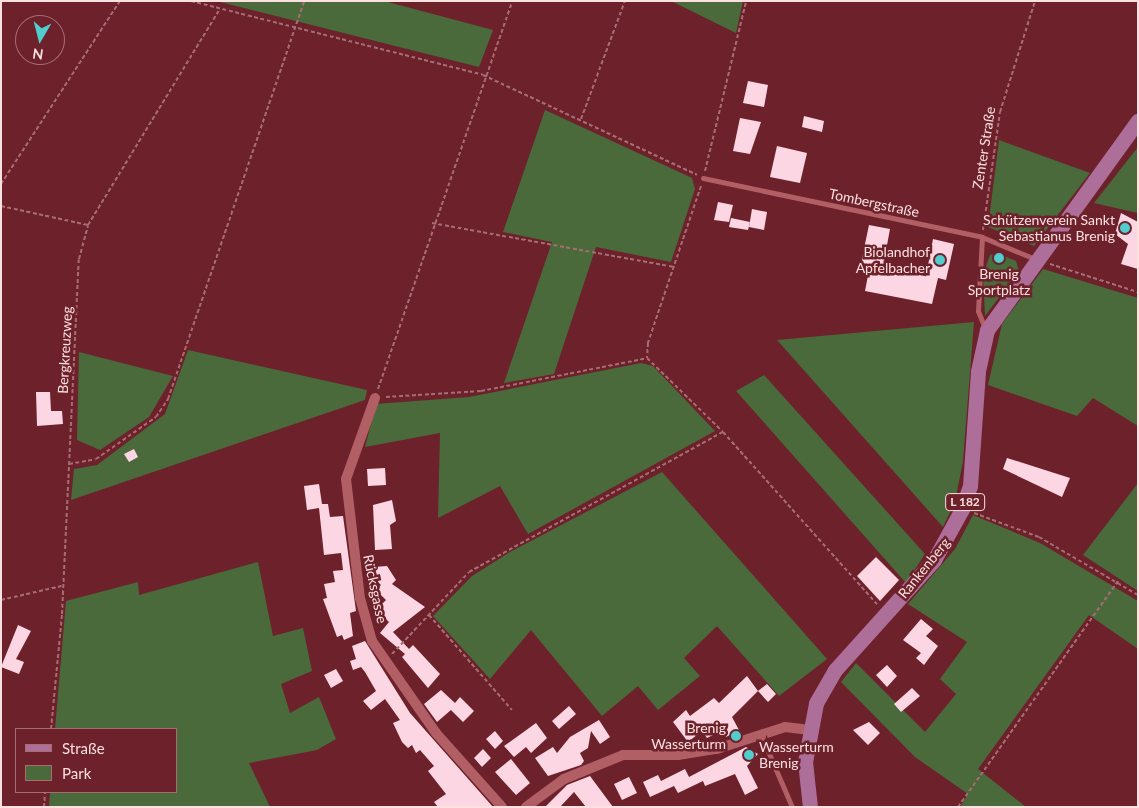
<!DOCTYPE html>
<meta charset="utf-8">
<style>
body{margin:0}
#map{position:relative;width:1139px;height:808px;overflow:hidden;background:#6d212b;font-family:Lato,sans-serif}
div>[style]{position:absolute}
.green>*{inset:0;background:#4a6a3c}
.building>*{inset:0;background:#fcd7e3}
.path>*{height:2px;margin-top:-1px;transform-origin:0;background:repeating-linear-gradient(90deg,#a66d73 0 4px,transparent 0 6.5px)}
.service>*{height:5px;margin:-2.5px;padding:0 2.5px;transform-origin:2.5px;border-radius:2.5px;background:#b15e64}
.minor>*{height:10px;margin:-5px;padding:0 5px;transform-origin:5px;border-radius:5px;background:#b15e64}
.primary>*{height:15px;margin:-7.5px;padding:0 7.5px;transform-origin:7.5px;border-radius:7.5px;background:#ad6f99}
.dots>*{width:14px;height:14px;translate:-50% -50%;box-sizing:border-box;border:2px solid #6d212b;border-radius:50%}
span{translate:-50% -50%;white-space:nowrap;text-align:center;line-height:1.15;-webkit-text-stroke:5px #6d212b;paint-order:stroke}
.shield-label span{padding:1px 4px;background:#6d212b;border:1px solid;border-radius:4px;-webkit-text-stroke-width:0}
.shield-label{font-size:12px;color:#fde0e0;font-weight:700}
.street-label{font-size:14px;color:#fde0e0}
.poi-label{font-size:14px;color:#fde0e0}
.right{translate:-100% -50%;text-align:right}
.left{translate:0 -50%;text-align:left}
.frame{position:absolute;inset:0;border:2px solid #fde0e0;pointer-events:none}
.legend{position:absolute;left:15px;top:728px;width:162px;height:65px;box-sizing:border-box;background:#6d212b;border:1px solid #a76d73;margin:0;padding:6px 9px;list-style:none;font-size:15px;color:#fde0e0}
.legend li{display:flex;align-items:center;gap:10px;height:25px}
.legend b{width:25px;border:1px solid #a76d73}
.north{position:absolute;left:15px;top:15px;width:50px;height:50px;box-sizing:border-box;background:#6d212b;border:1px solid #a76d73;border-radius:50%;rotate:188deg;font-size:14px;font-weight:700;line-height:20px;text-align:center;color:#fde0e0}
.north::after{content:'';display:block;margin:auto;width:18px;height:22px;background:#52cdce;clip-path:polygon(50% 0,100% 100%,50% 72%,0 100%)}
</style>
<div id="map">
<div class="green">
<i style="clip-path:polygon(216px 1px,384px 1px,493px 30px,479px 67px)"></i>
<i style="clip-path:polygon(671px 1px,743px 1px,736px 33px)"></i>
<i style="clip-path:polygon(545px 110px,692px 178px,695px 189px,671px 262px,596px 247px,554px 374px,504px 383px,552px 242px,503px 232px)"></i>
<i style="clip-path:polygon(999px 140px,1090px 173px,1034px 246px,988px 227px)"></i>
<i style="clip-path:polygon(1138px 147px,1138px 213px,1094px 203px)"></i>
<i style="clip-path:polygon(997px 253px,1016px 261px,1019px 271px,985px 316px,983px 275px,990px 255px)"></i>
<i style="clip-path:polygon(1043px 269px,1138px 298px,1138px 426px,1093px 398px,1077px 416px,988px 385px,1002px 324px)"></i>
<i style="clip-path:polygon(974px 322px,963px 461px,955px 502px,943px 527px,777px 340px)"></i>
<i style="clip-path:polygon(188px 350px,367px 390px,365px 400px,71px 500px,74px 469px,97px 465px,165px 414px)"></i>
<i style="clip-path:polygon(79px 352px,173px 376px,149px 417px,100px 450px,77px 440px)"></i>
<i style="clip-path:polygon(641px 363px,653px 366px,715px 431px,528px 534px,500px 486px,438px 518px,440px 433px,365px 447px,376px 404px,469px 397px)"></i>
<i style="clip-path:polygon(764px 375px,925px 554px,906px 583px,736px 391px)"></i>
<i style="clip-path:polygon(662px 472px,827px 659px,779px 696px,717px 626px,684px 658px,700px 676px,658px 710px,638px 686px,602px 716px,531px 630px,490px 679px,433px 616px,472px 576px,510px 552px)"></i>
<i style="clip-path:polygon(1138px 483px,1138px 591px,1083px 555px)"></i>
<i style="clip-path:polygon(973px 515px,1040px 543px,1138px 601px,1138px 649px,1089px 615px,978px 769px,1026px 807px,960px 807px,968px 794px,915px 757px,841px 682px,856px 663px,925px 732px,956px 694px,940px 679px,967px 642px,908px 604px,955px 549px)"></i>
<i style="clip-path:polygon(258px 562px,273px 636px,303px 628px,312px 671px,281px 684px,290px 713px,319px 697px,336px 739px,317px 750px,249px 763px,270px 807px,49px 807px,50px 792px,176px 792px,176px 729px,55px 729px,66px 601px,138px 582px,139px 595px)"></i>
</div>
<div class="building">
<i style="clip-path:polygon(748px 81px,768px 85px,764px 107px,743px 103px)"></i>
<i style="clip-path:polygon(804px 116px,824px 121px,822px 132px,802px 127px)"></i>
<i style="clip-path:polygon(740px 118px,761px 122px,750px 154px,733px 151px)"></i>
<i style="clip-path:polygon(777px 146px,807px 153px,800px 183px,770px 177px)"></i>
<i style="clip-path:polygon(718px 202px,733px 205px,729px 222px,714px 220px)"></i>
<i style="clip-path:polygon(752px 209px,767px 212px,764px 230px,749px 227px)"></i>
<i style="clip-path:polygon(1121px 213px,1138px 222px,1138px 269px,1121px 264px,1128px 244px,1115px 234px)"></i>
<i style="clip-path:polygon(731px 218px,750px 222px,748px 230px,729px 227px)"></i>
<i style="clip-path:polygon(869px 225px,890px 229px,883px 267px,926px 276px,933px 239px,954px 244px,946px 280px,938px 278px,932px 304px,865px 291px,870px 265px,861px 263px)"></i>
<i style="clip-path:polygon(36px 392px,50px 392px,51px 411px,62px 411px,63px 424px,37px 426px)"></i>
<i style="clip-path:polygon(134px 449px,138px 457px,129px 462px,124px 454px)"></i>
<i style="clip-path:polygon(1007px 458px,1070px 478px,1062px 497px,1003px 469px)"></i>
<i style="clip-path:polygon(385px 468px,386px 485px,368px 486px,367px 469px)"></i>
<i style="clip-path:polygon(319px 484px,322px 504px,328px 504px,330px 517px,343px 516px,356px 611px,350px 613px,353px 636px,344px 640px,342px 635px,337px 637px,323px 599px,327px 598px,324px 584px,335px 582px,333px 571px,343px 570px,341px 553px,324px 555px,319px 508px,307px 510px,304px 486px)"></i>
<i style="clip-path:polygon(392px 500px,396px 521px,390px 525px,392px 549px,375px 550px,373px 505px)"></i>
<i style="clip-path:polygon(876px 557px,899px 580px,880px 601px,857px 576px)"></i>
<i style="clip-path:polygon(387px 566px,396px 580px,392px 584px,425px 607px,393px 632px,409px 649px,413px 645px,440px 674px,428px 688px,402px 657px,405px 654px,380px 633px,389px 622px,376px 610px,386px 600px,376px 590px,381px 585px,375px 579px,374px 567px)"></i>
<i style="clip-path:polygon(921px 619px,933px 629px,926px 636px,938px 646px,924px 665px,916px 658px,921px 653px,903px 640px)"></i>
<i style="clip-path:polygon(18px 625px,31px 631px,16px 659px,24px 662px,19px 674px,1px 667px)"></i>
<i style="clip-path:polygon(365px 641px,410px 713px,493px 807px,438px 807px,434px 802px,446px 794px,428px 771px,434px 766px,420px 750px,416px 753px,412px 745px,408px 748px,402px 742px,393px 723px,400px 720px,385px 699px,371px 710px,363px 701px,376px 691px,365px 672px,361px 667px,353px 670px,350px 661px,356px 659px,352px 646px)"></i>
<i style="clip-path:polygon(887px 665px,897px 676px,887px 687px,876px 675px)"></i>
<i style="clip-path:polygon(336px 669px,343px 681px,331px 688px,324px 675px)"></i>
<i style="clip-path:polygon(747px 676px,758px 691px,767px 684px,776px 694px,768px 702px,758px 691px,732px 717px,739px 730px,726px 737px,723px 730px,707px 738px,702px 731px,688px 742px,673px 722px,686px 710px,690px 716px,714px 698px,719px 703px)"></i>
<i style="clip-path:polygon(912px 688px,920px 696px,901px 712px,894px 704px)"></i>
<i style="clip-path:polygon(441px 690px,455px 703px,460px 697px,474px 711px,463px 722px,451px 710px,437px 722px,424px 704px)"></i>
<i style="clip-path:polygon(569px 706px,576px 714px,559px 729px,552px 721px)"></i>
<i style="clip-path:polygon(599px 720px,610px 737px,600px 744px,591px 731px,588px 748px,580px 753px,584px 761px,581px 765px,548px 776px,535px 758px,553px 747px,557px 753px,570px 737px)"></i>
<i style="clip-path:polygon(869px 722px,880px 733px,868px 745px,853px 730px)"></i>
<i style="clip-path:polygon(536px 723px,547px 738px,531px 753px,526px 747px,514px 757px,504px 746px)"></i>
<i style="clip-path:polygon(495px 731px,503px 741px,495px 749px,486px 739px)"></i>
<i style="clip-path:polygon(746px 747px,758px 754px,747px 766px,758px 788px,745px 795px,735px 774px,705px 786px,703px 781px,678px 793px,674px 786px,650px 797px,643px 782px,658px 775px,661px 781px,685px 769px,689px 777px)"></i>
<i style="clip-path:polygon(483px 749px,491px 758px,482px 767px,474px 758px)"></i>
<i style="clip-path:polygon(511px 759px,530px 783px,516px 795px,495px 772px)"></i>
<i style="clip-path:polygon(590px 776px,613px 807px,586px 807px,574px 792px,560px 807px,545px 807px,567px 785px)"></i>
<i style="clip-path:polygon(629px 777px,637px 793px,622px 800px,614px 784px)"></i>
</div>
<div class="path">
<i style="left:191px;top:1px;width:301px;rotate:14.2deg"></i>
<i style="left:483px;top:75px;width:236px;rotate:25deg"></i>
<i style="left:581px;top:119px;width:126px;rotate:-69.6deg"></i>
<i style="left:705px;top:171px;width:175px;rotate:-76.4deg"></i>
<i style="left:1px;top:184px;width:218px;rotate:-57deg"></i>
<i style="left:701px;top:186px;width:166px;rotate:108.7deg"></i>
<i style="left:648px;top:343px;width:15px;rotate:94deg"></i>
<i style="left:647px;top:358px;width:106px;rotate:44.2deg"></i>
<i style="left:723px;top:432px;width:231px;rotate:48.2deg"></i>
<i style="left:1px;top:206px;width:89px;rotate:12.3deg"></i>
<i style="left:432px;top:223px;width:245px;rotate:10.3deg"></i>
<i style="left:983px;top:230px;width:119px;rotate:-81.8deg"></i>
<i style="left:1000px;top:112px;width:116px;rotate:-72.5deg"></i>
<i style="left:1050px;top:264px;width:92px;rotate:17.7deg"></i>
<i style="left:378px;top:389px;width:410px;rotate:-70.9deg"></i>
<i style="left:386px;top:397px;width:95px;rotate:-3.6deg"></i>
<i style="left:481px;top:391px;width:169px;rotate:-11.2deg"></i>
<i style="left:69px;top:464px;width:27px;rotate:-10deg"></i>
<i style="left:96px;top:459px;width:73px;rotate:-35deg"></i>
<i style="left:156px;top:417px;width:22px;rotate:-56deg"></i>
<i style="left:168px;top:399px;width:421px;rotate:-71.1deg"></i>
<i style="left:974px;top:513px;width:69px;rotate:20.3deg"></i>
<i style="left:1039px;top:537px;width:115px;rotate:30.4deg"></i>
<i style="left:1px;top:600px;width:62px;rotate:-13.1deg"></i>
<i style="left:429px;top:615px;width:126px;rotate:48.9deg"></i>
<i style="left:392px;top:654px;width:112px;rotate:-46.8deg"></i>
<i style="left:469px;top:572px;width:290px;rotate:-28.9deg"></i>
<i style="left:51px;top:729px;width:116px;rotate:-84.5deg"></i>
<i style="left:62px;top:614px;width:355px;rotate:-87.3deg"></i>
<i style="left:79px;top:259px;width:35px;rotate:-75deg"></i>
<i style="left:88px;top:225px;width:253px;rotate:-58.6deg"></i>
<i style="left:44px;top:807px;width:15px;rotate:-86deg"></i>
<i style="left:958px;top:807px;width:277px;rotate:-54.7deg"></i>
</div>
<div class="service">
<i style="left:703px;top:178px;width:285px;rotate:11.9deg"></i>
<i style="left:982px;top:237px;width:57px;rotate:22.5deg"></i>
<i style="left:982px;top:237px;width:74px;rotate:93.1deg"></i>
<i style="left:978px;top:311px;width:18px;rotate:68deg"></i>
<i style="left:761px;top:735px;width:78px;rotate:66.7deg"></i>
</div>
<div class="minor">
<i style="left:375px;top:398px;width:86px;rotate:109.7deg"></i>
<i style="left:346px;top:479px;width:120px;rotate:83.3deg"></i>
<i style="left:360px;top:598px;width:45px;rotate:74.4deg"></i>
<i style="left:372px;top:641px;width:112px;rotate:55.2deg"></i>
<i style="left:436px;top:733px;width:99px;rotate:48.3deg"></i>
<i style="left:526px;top:807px;width:47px;rotate:-36.4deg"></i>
<i style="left:564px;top:779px;width:64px;rotate:-22.1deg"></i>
<i style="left:623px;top:755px;width:55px"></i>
<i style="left:678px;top:755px;width:39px;rotate:-9deg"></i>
<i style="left:717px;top:749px;width:71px;rotate:-17.9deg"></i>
<i style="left:785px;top:727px;width:23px;rotate:7deg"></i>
</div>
<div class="primary">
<i style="left:810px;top:807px;width:45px;rotate:-96.3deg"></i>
<i style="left:805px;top:762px;width:60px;rotate:-79.4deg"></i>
<i style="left:816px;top:703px;width:38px;rotate:-60deg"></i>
<i style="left:835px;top:670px;width:148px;rotate:-48deg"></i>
<i style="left:934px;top:560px;width:58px;rotate:-61.2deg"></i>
<i style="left:962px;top:509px;width:24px;rotate:-71deg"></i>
<i style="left:970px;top:486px;width:115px;rotate:-86deg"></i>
<i style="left:978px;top:371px;width:42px;rotate:-77.6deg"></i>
<i style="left:987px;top:330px;width:258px;rotate:-54.2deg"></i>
</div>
<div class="dots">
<i style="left:1125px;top:228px;background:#52cdce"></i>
<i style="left:999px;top:258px;background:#52cdce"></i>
<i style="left:940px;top:260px;background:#52cdce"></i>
<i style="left:736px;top:736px;background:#52cdce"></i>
<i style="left:749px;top:755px;background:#52cdce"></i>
</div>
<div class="shield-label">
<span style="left:965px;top:502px">L 182</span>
</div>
<div class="street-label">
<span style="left:984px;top:148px;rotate:-81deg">Zenter Straße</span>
<span style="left:874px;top:203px;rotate:12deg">Tombergstraße</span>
<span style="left:65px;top:350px;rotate:-87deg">Bergkreuzweg</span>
<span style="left:924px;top:568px;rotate:-51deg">Rankenberg</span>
<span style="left:375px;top:589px;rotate:78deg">Rücksgasse</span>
</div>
<div class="poi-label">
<span class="right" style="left:1115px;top:228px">Schützenverein Sankt<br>Sebastianus Brenig</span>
<span class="right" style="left:930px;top:260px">Biolandhof<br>Apfelbacher</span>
<span style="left:999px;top:282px">Brenig<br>Sportplatz</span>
<span class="right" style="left:726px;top:736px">Brenig<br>Wasserturm</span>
<span class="left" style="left:759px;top:755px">Wasserturm<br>Brenig</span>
</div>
<div class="frame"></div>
<ul class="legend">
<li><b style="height:6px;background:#ad6f99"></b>Straße</li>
<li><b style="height:14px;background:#4a6a3c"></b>Park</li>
</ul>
<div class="north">N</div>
</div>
